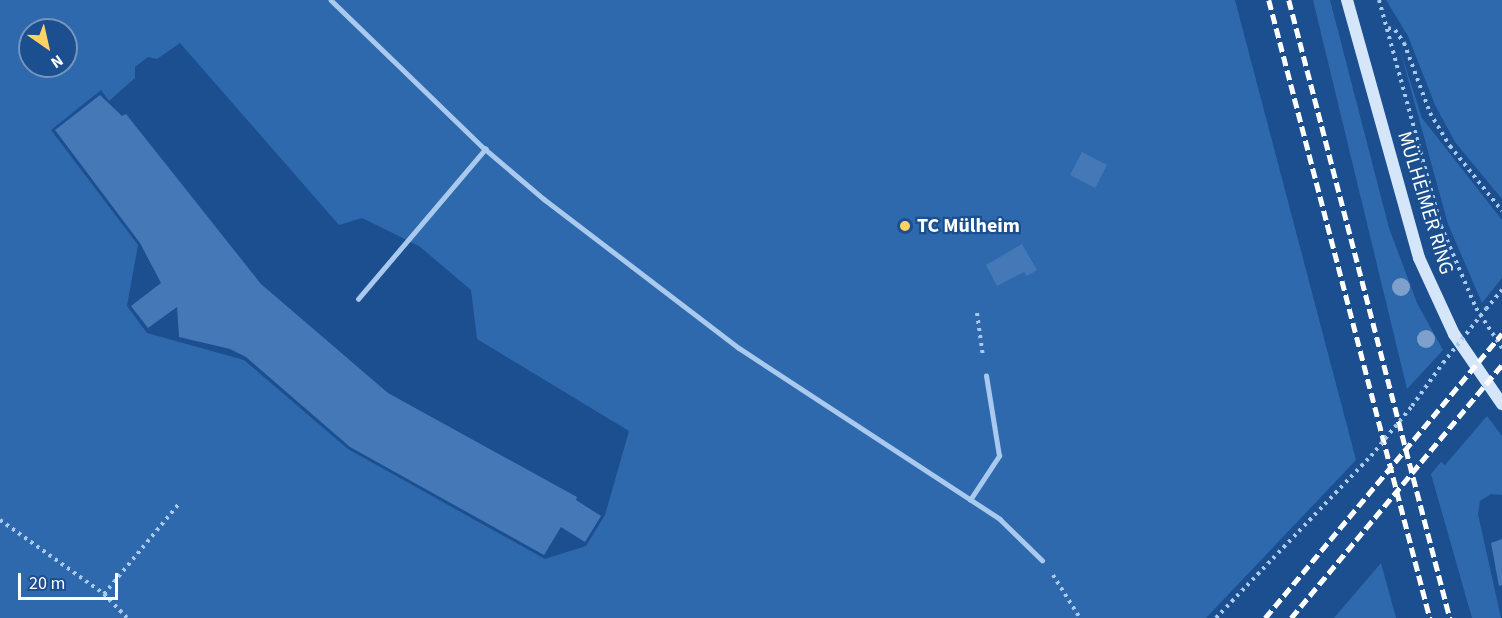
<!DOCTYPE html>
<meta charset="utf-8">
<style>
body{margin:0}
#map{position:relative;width:1502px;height:618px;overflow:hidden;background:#1b4f8f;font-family:"Source Sans 3",sans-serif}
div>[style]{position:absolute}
.green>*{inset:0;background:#2e69ad}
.building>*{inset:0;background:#4478b7}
.path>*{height:4px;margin-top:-2px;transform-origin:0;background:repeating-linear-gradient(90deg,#a9c9ee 0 3px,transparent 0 7.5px)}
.lane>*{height:4.5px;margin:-2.25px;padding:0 2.25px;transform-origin:2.25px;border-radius:2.25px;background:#a9c9ee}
.secondary>*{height:12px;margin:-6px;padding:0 6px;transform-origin:6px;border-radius:6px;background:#d6e6fa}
.rail>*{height:4.5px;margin-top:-2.25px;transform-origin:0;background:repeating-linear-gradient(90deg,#fff 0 10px,transparent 0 14.5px)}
.path-bridge>*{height:4px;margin-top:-2px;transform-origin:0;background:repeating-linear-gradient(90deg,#a9c9ee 0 3px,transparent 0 7.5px)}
.trees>*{width:18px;height:18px;margin:-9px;border-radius:50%;background:#7ea0ca}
.dots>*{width:16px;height:16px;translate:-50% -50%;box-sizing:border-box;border:3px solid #1b4f8f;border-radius:50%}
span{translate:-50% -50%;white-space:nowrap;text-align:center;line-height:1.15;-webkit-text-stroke:4.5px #1b4f8f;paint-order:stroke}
.street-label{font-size:20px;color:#fff}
.poi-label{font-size:20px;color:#fff;font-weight:700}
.left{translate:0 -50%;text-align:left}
.north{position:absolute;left:18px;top:18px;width:60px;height:60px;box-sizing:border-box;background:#1b4f8f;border:2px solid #7695bc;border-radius:50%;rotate:146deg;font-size:16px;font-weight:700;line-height:24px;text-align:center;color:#fff}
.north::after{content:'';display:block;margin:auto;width:21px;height:27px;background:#ffd166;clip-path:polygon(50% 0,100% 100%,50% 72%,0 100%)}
.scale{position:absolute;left:18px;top:573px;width:100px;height:27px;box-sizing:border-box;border:3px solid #fff;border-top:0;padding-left:8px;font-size:18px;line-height:21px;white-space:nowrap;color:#fff;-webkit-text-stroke:4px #1b4f8f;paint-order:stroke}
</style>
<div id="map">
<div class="green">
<i style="clip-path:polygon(evenodd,0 0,1235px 0,1356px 460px,1206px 618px,0 618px,0 0,30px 30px,66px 30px,66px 66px,30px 66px,30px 30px,0 0,180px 43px,339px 225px,362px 218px,419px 246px,471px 290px,477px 339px,629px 431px,605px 515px,586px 546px,545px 559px,348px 449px,244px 360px,147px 333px,127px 306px,138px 245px,51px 130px,101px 90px,109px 101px,135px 78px,135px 67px,148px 57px,157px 59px,180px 43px)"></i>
<i style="clip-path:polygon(1313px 0,1330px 0,1389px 228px,1417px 303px,1443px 350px,1407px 389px)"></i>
<i style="clip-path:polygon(1386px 0,1502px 0,1502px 199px,1455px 142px,1435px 105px,1408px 36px)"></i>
<i style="clip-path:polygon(1400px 50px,1422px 118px,1502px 220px,1502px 278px,1482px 303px,1448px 224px)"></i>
<i style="clip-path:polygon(1487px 416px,1502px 436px,1502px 495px,1491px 494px,1480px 501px,1478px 514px,1501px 618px,1472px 618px,1431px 474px,1441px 462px,1445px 465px)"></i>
<i style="clip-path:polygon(1381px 563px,1396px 618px,1334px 618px)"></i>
</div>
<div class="building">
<i style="clip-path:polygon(100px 95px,122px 116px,126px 114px,261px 284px,388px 393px,577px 497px,576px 500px,601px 516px,585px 542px,561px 527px,544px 555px,350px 447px,246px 357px,230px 349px,179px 337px,177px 307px,148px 328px,131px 306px,161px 283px,140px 243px,55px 130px)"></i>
<i style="clip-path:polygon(1082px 152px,1107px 165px,1095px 188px,1070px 175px)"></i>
<i style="clip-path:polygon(1022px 244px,1037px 270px,1027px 276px,1024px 272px,997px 286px,986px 265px)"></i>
<i style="clip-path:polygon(1502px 539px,1502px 585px,1499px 586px,1491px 543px)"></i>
</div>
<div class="path">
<i style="left:1379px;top:0;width:234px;rotate:74.7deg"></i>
<i style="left:1441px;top:226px;width:89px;rotate:66.9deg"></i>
<i style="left:1476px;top:308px;width:48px;rotate:57deg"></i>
<i style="left:1388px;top:28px;width:7px;rotate:16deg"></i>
<i style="left:1395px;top:30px;width:16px;rotate:55deg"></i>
<i style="left:1404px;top:43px;width:75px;rotate:69.6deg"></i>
<i style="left:1430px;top:113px;width:39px;rotate:59deg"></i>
<i style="left:1450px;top:146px;width:83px;rotate:51.3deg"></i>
<i style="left:1486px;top:309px;width:25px;rotate:-50deg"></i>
<i style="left:977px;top:313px;width:44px;rotate:82.2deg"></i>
<i style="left:1412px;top:406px;width:53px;rotate:-54.2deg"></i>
<i style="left:0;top:520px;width:128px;rotate:35.4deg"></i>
<i style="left:104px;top:594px;width:33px;rotate:46deg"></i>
<i style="left:1053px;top:575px;width:51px;rotate:57.9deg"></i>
<i style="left:104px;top:594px;width:116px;rotate:-50.3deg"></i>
<i style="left:1216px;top:618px;width:224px;rotate:-46.3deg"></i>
</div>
<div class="lane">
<i style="left:331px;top:0;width:214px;rotate:44.1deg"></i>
<i style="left:485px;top:149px;width:77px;rotate:40.3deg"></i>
<i style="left:544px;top:199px;width:245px;rotate:37.4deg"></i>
<i style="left:739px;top:348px;width:312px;rotate:33.2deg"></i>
<i style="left:1000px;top:519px;width:59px;rotate:44.3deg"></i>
<i style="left:358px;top:299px;width:197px;rotate:-49.7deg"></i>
<i style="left:970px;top:500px;width:53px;rotate:-56.6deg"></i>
<i style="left:999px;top:456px;width:81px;rotate:-99.2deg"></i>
</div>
<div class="secondary">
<i style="left:1347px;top:0;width:268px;rotate:74.4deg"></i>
<i style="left:1419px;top:258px;width:84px;rotate:65.3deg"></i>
<i style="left:1454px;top:334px;width:85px;rotate:55.6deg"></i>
</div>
<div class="rail">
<i style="left:1269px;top:0;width:639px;rotate:75.4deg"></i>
<i style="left:1289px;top:0;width:639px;rotate:75.4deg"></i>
<i style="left:1265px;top:618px;width:370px;rotate:-50.2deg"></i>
<i style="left:1291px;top:618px;width:329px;rotate:-50.2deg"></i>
</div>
<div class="path-bridge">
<i style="left:1443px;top:363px;width:69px;rotate:-51.5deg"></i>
<i style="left:1371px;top:456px;width:65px;rotate:-50.6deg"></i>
</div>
<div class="trees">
<i style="left:1401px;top:287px"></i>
<i style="left:1426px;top:339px"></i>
</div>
<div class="dots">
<i style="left:905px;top:226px;background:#ffd166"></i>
</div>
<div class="street-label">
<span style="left:1425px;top:203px;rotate:73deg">MÜLHEIMER RING</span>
</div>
<div class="poi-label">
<span class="left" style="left:917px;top:226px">TC Mülheim</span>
</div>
<div class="north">N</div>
<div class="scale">20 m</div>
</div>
